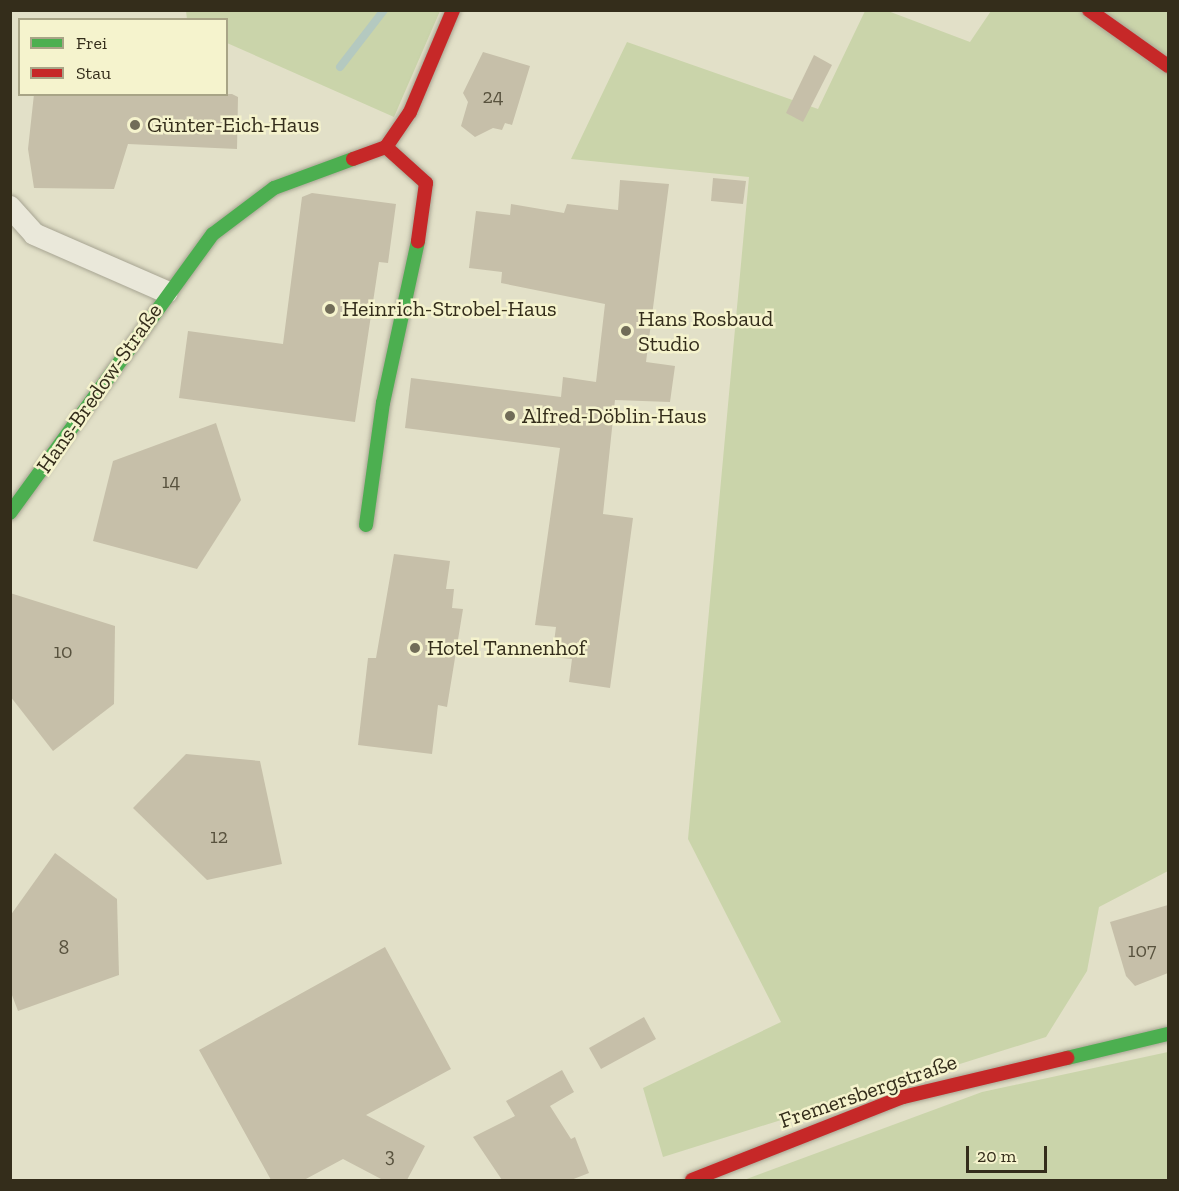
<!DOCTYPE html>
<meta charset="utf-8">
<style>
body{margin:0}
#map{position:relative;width:1179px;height:1191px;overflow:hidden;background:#e2e0c8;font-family:"Zilla Slab",serif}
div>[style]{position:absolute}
.green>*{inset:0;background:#cad4aa}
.stream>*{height:8px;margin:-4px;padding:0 4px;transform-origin:4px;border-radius:4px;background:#b4c9c0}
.building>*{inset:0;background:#c6bfa9}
.roads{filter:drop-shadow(0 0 2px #a7a492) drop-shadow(0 0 2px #a7a492)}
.street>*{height:22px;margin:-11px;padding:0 11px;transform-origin:11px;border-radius:11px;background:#eae8da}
.fast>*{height:14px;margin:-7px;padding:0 7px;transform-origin:7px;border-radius:7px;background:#4caf50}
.jam>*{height:14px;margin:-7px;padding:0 7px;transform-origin:7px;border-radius:7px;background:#c62828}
.dots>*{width:16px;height:16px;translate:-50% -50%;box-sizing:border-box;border:3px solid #f5f3cd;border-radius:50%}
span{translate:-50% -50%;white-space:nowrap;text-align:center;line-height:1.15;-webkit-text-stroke:5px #f5f3cd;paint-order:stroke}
.number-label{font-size:20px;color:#58523e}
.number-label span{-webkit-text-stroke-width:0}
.poi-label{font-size:22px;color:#342d1b}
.left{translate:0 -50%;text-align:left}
.street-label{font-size:22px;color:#342d1b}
.frame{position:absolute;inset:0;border:12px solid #342d1b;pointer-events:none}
.legend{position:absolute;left:18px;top:18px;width:210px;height:78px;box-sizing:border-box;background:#f5f3cd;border:2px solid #a8a486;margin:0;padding:8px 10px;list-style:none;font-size:18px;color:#342d1b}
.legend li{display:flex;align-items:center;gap:12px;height:30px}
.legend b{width:30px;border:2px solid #a8a486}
.scale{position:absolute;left:966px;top:1146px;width:81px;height:27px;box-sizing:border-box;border:3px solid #342d1b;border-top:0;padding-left:8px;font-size:18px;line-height:21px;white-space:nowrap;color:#342d1b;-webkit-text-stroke:4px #f5f3cd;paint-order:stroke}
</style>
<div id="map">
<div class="green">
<i style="clip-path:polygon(186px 11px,440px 11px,394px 117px,227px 43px,226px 20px,187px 19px)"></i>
<i style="clip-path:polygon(865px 11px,888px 11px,970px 42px,991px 11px,1168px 11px,1168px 871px,1099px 907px,1087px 971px,1046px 1037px,663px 1157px,643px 1088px,781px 1022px,688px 839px,749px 177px,571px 159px,627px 42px,818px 109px)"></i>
<i style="clip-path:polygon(1168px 1052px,1168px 1180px,744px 1180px,982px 1092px)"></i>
</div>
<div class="stream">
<i style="left:340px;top:67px;width:72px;rotate:-52.3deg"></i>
</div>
<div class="building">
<i style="clip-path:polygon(483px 52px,530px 66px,512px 125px,505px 123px,502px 130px,493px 128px,475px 137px,461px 126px,468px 102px,463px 93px)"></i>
<i style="clip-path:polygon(814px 55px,832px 65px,803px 122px,786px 113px)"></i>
<i style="clip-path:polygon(34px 94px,232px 94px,238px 97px,237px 149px,128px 144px,114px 189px,34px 188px,28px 149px)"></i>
<i style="clip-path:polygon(713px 178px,746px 181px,743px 204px,711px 201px)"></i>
<i style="clip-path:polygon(620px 180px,669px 184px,646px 362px,675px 366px,670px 402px,615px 400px,603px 514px,633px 518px,610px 688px,569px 682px,572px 659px,552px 657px,556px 627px,535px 625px,560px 448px,405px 428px,411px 378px,561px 397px,563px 377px,596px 382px,605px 304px,501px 283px,502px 272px,469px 268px,476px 211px,510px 215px,511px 204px,564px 213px,567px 204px,618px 210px)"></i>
<i style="clip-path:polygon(312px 193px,396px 204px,388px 263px,379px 262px,355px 422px,179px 398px,188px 331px,283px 344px,302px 197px)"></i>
<i style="clip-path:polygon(216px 423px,241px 500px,197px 569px,93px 541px,113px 461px)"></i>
<i style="clip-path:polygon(394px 554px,450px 561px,446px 589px,454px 589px,452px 608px,463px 609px,447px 707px,438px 705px,432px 754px,358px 745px,368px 658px,376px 658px)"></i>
<i style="clip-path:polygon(10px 593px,115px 626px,114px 704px,53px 751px,10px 696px)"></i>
<i style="clip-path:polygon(186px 754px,260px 761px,282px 864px,207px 880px,133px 808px)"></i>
<i style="clip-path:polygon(55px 853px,117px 899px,119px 975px,18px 1011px,10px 990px,10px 916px)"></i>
<i style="clip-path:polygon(1168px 905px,1168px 973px,1135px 986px,1126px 976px,1110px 922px)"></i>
<i style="clip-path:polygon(385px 947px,451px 1069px,366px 1115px,425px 1146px,407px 1180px,383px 1180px,343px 1159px,304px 1180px,271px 1180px,199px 1050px)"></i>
<i style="clip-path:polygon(644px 1017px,656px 1039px,601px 1069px,589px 1048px)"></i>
<i style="clip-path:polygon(562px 1070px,574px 1092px,550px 1106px,571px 1139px,575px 1137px,589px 1173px,571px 1180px,502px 1180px,473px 1137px,515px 1116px,506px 1101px)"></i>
</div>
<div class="roads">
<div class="street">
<i style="left:10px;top:207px;width:36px;rotate:48deg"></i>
<i style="left:34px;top:234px;width:145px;rotate:23.6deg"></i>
</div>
<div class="fast">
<i style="left:10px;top:513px;width:345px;rotate:-54deg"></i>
<i style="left:213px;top:234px;width:76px;rotate:-37deg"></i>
<i style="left:274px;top:188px;width:84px;rotate:-20.2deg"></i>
<i style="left:366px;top:525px;width:123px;rotate:-82.1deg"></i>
<i style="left:383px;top:403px;width:166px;rotate:-77.8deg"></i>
<i style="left:1067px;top:1058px;width:104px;rotate:-13.4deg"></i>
</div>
<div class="jam">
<i style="left:1089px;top:10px;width:97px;rotate:35.3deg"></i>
<i style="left:386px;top:147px;width:54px;rotate:42deg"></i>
<i style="left:426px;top:183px;width:59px;rotate:97.9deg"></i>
<i style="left:353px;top:159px;width:35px;rotate:-20deg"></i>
<i style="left:386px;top:147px;width:42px;rotate:-55.6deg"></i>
<i style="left:410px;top:112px;width:111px;rotate:-67.1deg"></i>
<i style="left:692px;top:1180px;width:227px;rotate:-21.5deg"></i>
<i style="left:903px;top:1097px;width:169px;rotate:-13.4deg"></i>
</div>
</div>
<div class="dots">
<i style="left:135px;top:125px;background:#716c58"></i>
<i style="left:330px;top:309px;background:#716c58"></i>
<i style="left:626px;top:331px;background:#716c58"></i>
<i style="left:510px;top:416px;background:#716c58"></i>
<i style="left:415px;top:648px;background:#716c58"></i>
</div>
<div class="number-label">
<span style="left:493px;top:96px">24</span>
<span style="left:171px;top:481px">14</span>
<span style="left:63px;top:651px">10</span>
<span style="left:219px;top:836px">12</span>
<span style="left:64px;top:947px">8</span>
<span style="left:1142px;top:950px">107</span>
<span style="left:390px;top:1155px">3</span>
</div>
<div class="poi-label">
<span class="left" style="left:147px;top:125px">Günter-Eich-Haus</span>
<span class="left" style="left:342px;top:309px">Heinrich-Strobel-Haus</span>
<span class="left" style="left:638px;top:331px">Hans Rosbaud<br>Studio</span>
<span class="left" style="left:522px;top:416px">Alfred-Döblin-Haus</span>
<span class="left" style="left:427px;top:648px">Hotel Tannenhof</span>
</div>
<div class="street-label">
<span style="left:99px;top:388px;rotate:-55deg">Hans-Bredow-Straße</span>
<span style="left:868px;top:1091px;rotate:-19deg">Fremersbergstraße</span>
</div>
<div class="frame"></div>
<ul class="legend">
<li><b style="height:8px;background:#4caf50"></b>Frei</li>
<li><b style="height:8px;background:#c62828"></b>Stau</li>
</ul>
<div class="scale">20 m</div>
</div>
